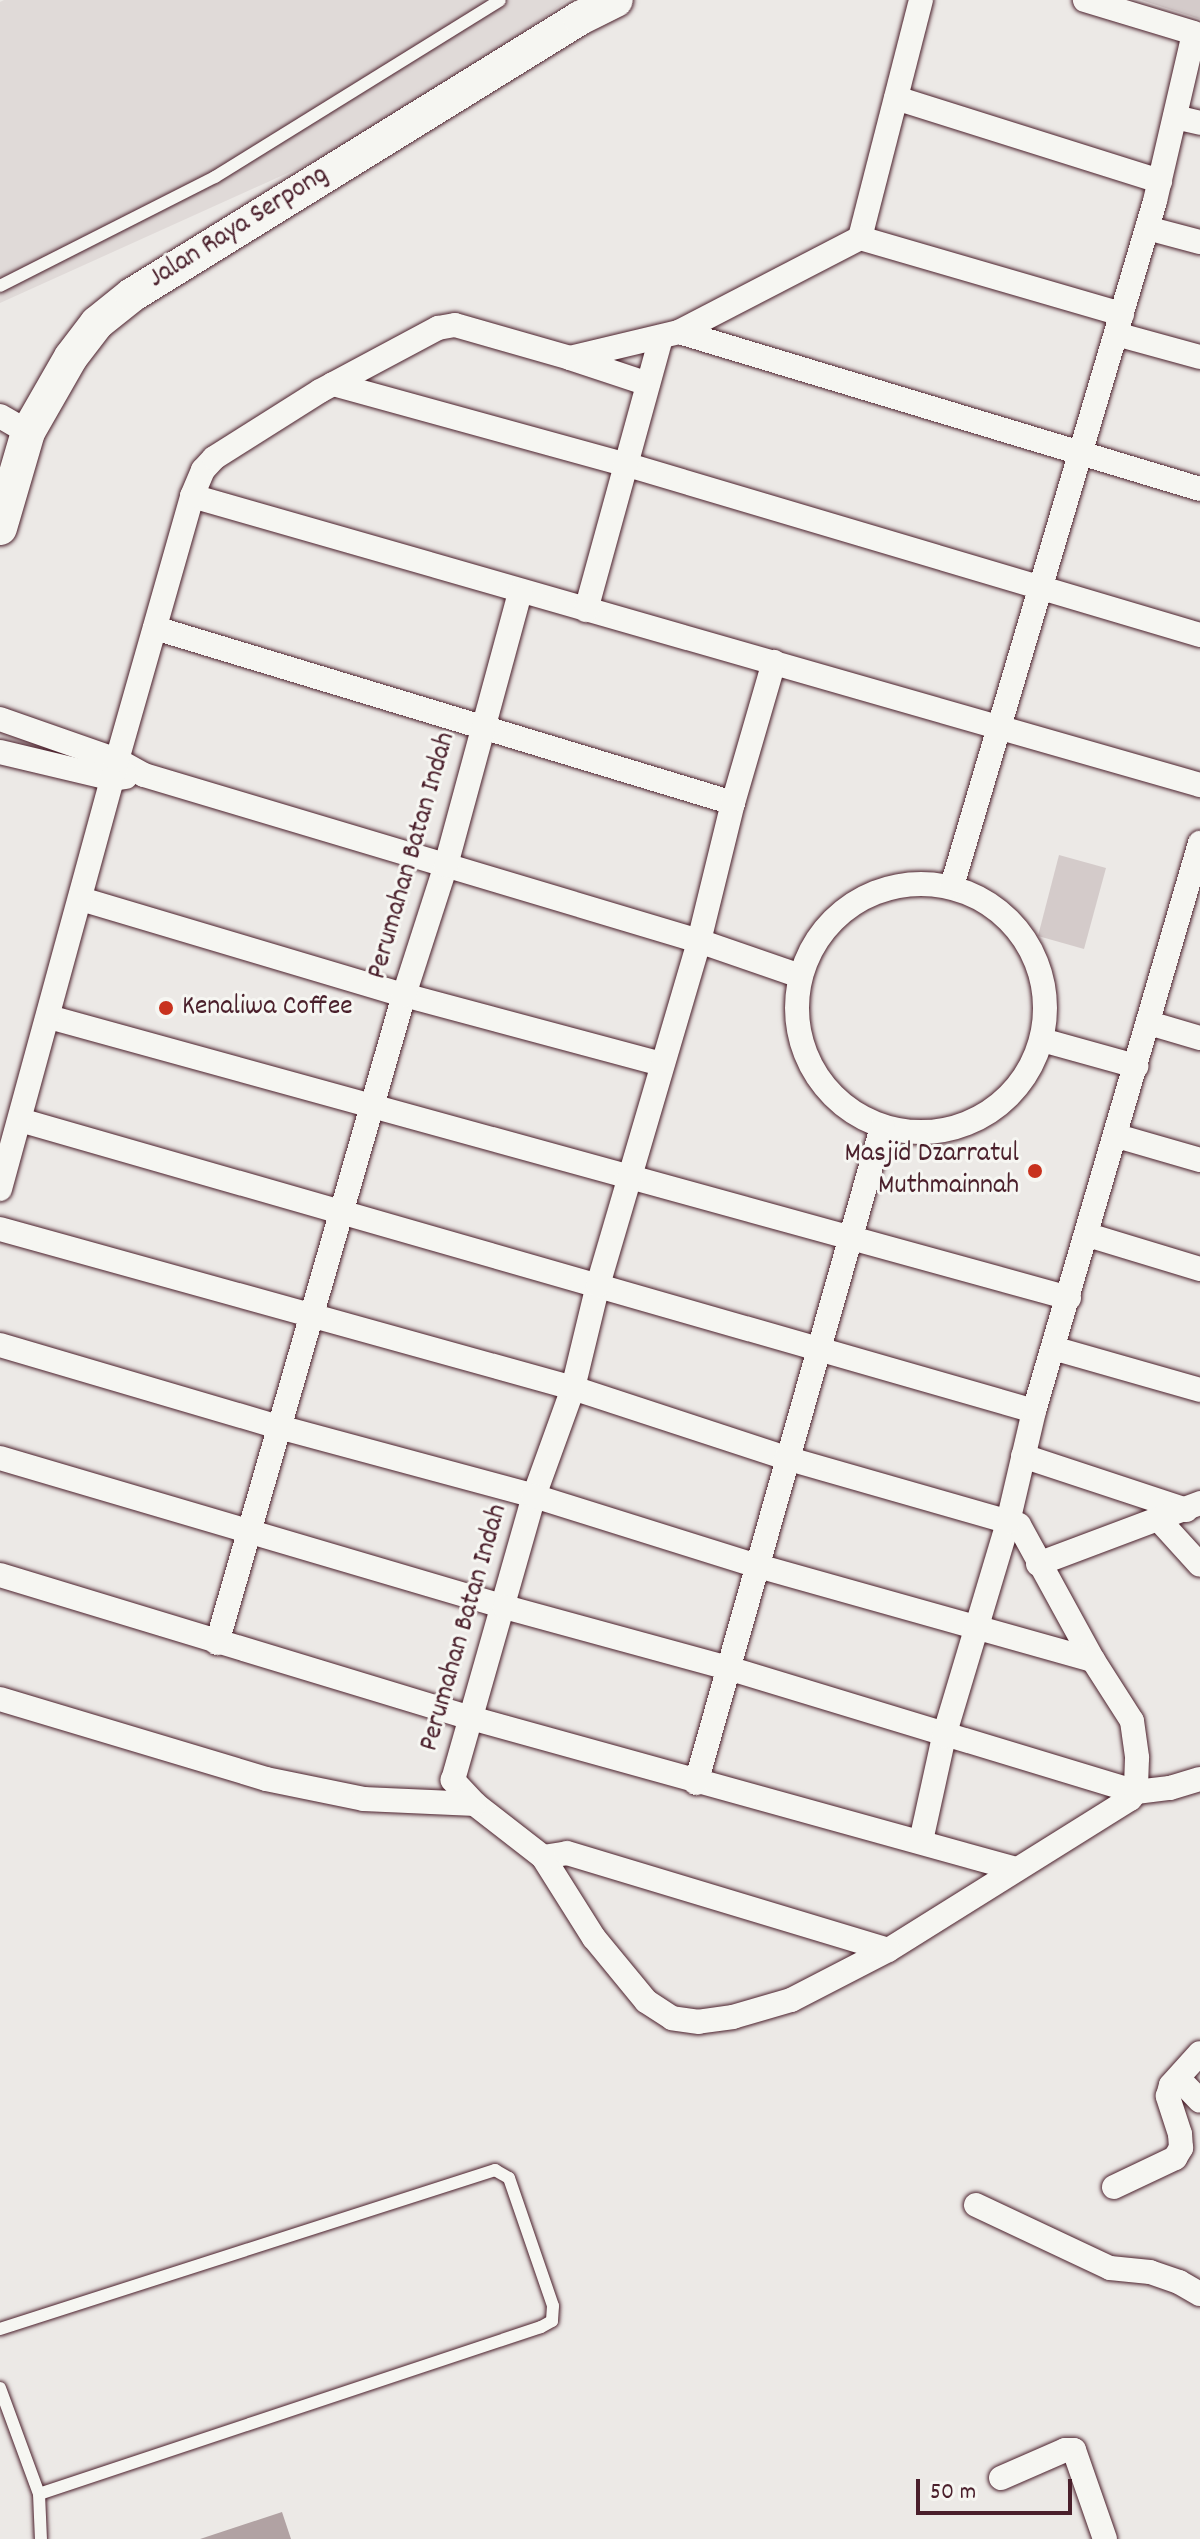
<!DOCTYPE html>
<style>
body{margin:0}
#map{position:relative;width:1200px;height:2539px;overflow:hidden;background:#ece9e6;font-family:Dekko,sans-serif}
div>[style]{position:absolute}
.built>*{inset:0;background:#e0dad8}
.green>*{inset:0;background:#d4cbca}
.water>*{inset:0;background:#b1a2a3}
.roads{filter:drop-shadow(0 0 2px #4a1f2b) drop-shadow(0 0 2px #4a1f2b)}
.lane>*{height:12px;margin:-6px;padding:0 6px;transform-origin:6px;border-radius:6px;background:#f6f6f2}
.street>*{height:24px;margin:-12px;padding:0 12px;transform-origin:12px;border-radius:12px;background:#f6f6f2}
.street>.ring{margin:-12px;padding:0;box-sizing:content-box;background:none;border:24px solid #f6f6f2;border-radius:50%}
.secondary>*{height:34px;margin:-17px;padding:0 17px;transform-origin:17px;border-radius:17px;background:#f6f6f2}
.dots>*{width:22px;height:22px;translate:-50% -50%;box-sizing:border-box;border:4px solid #f6f6f2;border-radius:50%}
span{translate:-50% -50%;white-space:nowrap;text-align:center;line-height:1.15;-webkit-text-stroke:6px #f6f6f2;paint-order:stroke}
.street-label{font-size:28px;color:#4a1f2b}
.poi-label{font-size:28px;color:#4a1f2b}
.left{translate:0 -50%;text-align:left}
.right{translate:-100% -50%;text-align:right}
.scale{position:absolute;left:916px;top:2479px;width:156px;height:36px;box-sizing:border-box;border:4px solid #4a1f2b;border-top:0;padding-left:10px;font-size:24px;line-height:28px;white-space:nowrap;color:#4a1f2b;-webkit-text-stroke:6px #f6f6f2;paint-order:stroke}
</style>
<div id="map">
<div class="built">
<i style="clip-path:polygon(4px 0,568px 0,396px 124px,0 303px,0 2px)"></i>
</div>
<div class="green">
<i style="clip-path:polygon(1141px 0,1200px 0,1200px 19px)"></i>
<i style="clip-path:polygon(1059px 855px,1106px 868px,1084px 949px,1038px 936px)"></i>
</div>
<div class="water">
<i style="clip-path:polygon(282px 2512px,291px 2539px,200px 2539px)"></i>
</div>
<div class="roads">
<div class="lane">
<i style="left:0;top:286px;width:241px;rotate:-26.9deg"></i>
<i style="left:215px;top:177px;width:335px;rotate:-31.8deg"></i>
<i style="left:0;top:2329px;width:520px;rotate:-17.81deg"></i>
<i style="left:495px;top:2170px;width:16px;rotate:30deg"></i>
<i style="left:509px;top:2178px;width:135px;rotate:71deg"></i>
<i style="left:553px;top:2306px;width:15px;rotate:94deg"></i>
<i style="left:552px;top:2321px;width:13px;rotate:151deg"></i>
<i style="left:541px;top:2327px;width:529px;rotate:161.6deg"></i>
<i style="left:39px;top:2494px;width:45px;rotate:87.5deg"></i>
<i style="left:0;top:2388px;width:113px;rotate:69.8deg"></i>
</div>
<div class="street">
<i style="left:921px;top:0;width:246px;rotate:104.4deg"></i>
<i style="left:860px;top:238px;width:204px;rotate:152.6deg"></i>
<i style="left:679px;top:332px;width:544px;rotate:16.77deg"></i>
<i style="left:896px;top:98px;width:277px;rotate:17.5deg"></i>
<i style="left:1175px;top:117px;width:26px;rotate:13deg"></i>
<i style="left:1147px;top:228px;width:55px;rotate:14.8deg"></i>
<i style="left:860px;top:238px;width:273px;rotate:16.2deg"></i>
<i style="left:1116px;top:334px;width:87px;rotate:15.3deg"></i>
<i style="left:570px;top:358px;width:82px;rotate:18.4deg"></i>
<i style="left:333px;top:384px;width:306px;rotate:15.4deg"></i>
<i style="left:628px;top:465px;width:597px;rotate:16.55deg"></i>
<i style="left:0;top:416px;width:32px;rotate:30deg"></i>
<i style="left:192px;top:496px;width:1049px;rotate:16deg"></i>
<i style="left:586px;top:610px;width:283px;rotate:-74.6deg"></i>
<i style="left:155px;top:628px;width:604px;rotate:16.84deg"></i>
<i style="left:0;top:719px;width:124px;rotate:19.3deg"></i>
<i style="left:117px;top:760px;width:31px;rotate:29deg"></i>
<i style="left:144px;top:775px;width:579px;rotate:16.65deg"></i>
<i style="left:699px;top:941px;width:107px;rotate:19.1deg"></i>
<i style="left:0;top:752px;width:116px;rotate:13.4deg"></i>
<i style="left:113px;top:779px;width:13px;rotate:-9deg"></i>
<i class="ring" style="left:797px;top:884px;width:224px;height:224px"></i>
<i style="left:952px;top:886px;width:714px;rotate:-73.49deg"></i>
<i style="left:1155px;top:201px;width:172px;rotate:-76.9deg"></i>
<i style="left:1194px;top:33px;width:114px;rotate:-163.2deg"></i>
<i style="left:81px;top:899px;width:337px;rotate:16.6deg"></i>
<i style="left:404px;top:995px;width:266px;rotate:15deg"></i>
<i style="left:49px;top:1017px;width:1058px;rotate:15.4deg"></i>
<i style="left:1149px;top:1023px;width:53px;rotate:16.4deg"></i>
<i style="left:1042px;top:1040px;width:98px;rotate:15.5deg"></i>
<i style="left:20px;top:1120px;width:1055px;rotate:16.01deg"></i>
<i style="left:1117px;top:1136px;width:86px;rotate:16.1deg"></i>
<i style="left:0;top:1189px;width:445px;rotate:-74.7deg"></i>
<i style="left:117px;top:760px;width:274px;rotate:-74.1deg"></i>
<i style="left:192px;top:496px;width:28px;rotate:-67deg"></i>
<i style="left:203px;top:470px;width:16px;rotate:-47deg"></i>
<i style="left:214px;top:458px;width:125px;rotate:-32.3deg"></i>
<i style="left:320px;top:391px;width:134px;rotate:-28.1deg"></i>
<i style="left:438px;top:328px;width:17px;rotate:-10deg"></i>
<i style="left:455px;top:325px;width:120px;rotate:16deg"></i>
<i style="left:570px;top:358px;width:112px;rotate:-13.4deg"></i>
<i style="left:0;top:1229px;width:595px;rotate:15.51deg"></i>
<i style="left:573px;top:1388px;width:224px;rotate:18.2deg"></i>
<i style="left:786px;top:1458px;width:242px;rotate:16deg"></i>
<i style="left:1019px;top:1525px;width:154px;rotate:61.3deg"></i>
<i style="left:1093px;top:1660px;width:72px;rotate:57.4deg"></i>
<i style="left:1132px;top:1721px;width:37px;rotate:82deg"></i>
<i style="left:1137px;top:1758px;width:34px;rotate:92deg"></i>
<i style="left:1136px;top:1792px;width:9px;rotate:131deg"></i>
<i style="left:1130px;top:1799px;width:285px;rotate:148deg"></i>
<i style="left:888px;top:1950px;width:109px;rotate:152.7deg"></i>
<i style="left:791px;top:2000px;width:60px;rotate:163.7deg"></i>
<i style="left:733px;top:2017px;width:34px;rotate:172deg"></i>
<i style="left:699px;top:2022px;width:27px;rotate:-172deg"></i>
<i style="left:672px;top:2018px;width:31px;rotate:-147deg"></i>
<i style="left:646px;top:2001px;width:82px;rotate:-129.5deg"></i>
<i style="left:594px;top:1938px;width:96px;rotate:-122.2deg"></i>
<i style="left:543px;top:1857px;width:86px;rotate:-142.1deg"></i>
<i style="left:475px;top:1804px;width:33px;rotate:-133deg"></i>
<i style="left:453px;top:1780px;width:295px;rotate:-74.1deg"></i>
<i style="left:534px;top:1496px;width:115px;rotate:-70.1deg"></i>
<i style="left:573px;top:1388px;width:106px;rotate:-76.4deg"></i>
<i style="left:598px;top:1285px;width:359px;rotate:-73.6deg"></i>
<i style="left:699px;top:941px;width:142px;rotate:-76.2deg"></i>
<i style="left:733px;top:803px;width:147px;rotate:-73.8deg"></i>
<i style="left:1088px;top:1235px;width:117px;rotate:16.9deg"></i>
<i style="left:0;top:1345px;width:291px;rotate:16.4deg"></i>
<i style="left:279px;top:1427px;width:264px;rotate:15.1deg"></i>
<i style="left:534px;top:1496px;width:235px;rotate:17.4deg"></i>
<i style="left:758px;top:1566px;width:348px;rotate:15.7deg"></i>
<i style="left:1053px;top:1348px;width:153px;rotate:15.9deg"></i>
<i style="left:1023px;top:1456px;width:172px;rotate:18.3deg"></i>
<i style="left:0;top:1458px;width:527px;rotate:16.44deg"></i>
<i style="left:505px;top:1607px;width:231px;rotate:15.3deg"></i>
<i style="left:728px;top:1668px;width:426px;rotate:16.9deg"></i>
<i style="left:1136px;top:1792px;width:34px;rotate:-7deg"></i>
<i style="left:1170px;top:1788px;width:31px;rotate:-17deg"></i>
<i style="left:1160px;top:1521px;width:59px;rotate:47.7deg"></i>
<i style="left:1038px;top:1564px;width:173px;rotate:-20.6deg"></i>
<i style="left:0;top:1575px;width:492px;rotate:16.9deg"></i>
<i style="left:471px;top:1718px;width:566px;rotate:15.49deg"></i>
<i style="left:217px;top:1643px;width:674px;rotate:-73.9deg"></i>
<i style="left:404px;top:995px;width:137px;rotate:-72.1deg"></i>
<i style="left:446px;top:865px;width:283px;rotate:-74.8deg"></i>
<i style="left:0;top:1699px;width:278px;rotate:16.7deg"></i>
<i style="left:266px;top:1779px;width:100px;rotate:11.5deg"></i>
<i style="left:364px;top:1799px;width:111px;rotate:2.6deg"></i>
<i style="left:696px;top:1783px;width:682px;rotate:-74.17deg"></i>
<i style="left:921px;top:1841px;width:107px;rotate:-77.6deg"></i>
<i style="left:944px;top:1736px;width:223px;rotate:-73.3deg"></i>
<i style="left:1008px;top:1522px;width:114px;rotate:-76.8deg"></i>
<i style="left:1034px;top:1411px;width:592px;rotate:-73.71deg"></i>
<i style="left:543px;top:1857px;width:24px;rotate:-9deg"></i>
<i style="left:567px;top:1853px;width:335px;rotate:16.8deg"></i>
<i style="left:1179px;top:2079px;width:30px;rotate:46deg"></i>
<i style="left:1114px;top:2187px;width:68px;rotate:-25.4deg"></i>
<i style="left:1175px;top:2158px;width:12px;rotate:-59deg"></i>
<i style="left:1181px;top:2148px;width:14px;rotate:-94deg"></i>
<i style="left:1180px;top:2134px;width:40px;rotate:-108deg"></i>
<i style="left:1168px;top:2096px;width:11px;rotate:-75deg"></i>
<i style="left:1171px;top:2085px;width:43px;rotate:-47.8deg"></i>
<i style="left:976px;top:2205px;width:148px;rotate:25.2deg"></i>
<i style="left:1110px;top:2268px;width:40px;rotate:5.7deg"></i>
<i style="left:1150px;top:2272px;width:31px;rotate:19deg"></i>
<i style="left:1179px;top:2282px;width:24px;rotate:30deg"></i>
<i style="left:1001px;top:2478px;width:70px;rotate:-23.6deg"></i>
<i style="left:1065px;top:2450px;width:9px"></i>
<i style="left:1074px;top:2450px;width:94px;rotate:70.8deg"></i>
</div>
<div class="secondary">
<i style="left:0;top:528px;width:100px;rotate:-73.7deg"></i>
<i style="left:28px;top:432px;width:86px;rotate:-60.2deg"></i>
<i style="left:71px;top:357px;width:43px;rotate:-52.6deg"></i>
<i style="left:97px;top:323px;width:45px;rotate:-38.7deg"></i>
<i style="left:132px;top:295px;width:527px;rotate:-31.73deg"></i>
<i style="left:580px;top:18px;width:40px;rotate:-26.6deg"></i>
</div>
</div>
<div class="dots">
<i style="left:166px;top:1008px;background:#c8321e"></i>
<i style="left:1035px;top:1171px;background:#c8321e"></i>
</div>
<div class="street-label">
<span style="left:239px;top:228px;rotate:-32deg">Jalan Raya Serpong</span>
<span style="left:413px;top:856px;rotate:-74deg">Perumahan Batan Indah</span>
<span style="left:465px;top:1628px;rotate:-74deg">Perumahan Batan Indah</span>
</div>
<div class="poi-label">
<span class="left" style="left:182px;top:1008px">Kenaliwa Coffee</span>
<span class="right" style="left:1019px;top:1171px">Masjid Dzarratul<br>Muthmainnah</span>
</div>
<div class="scale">50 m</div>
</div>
